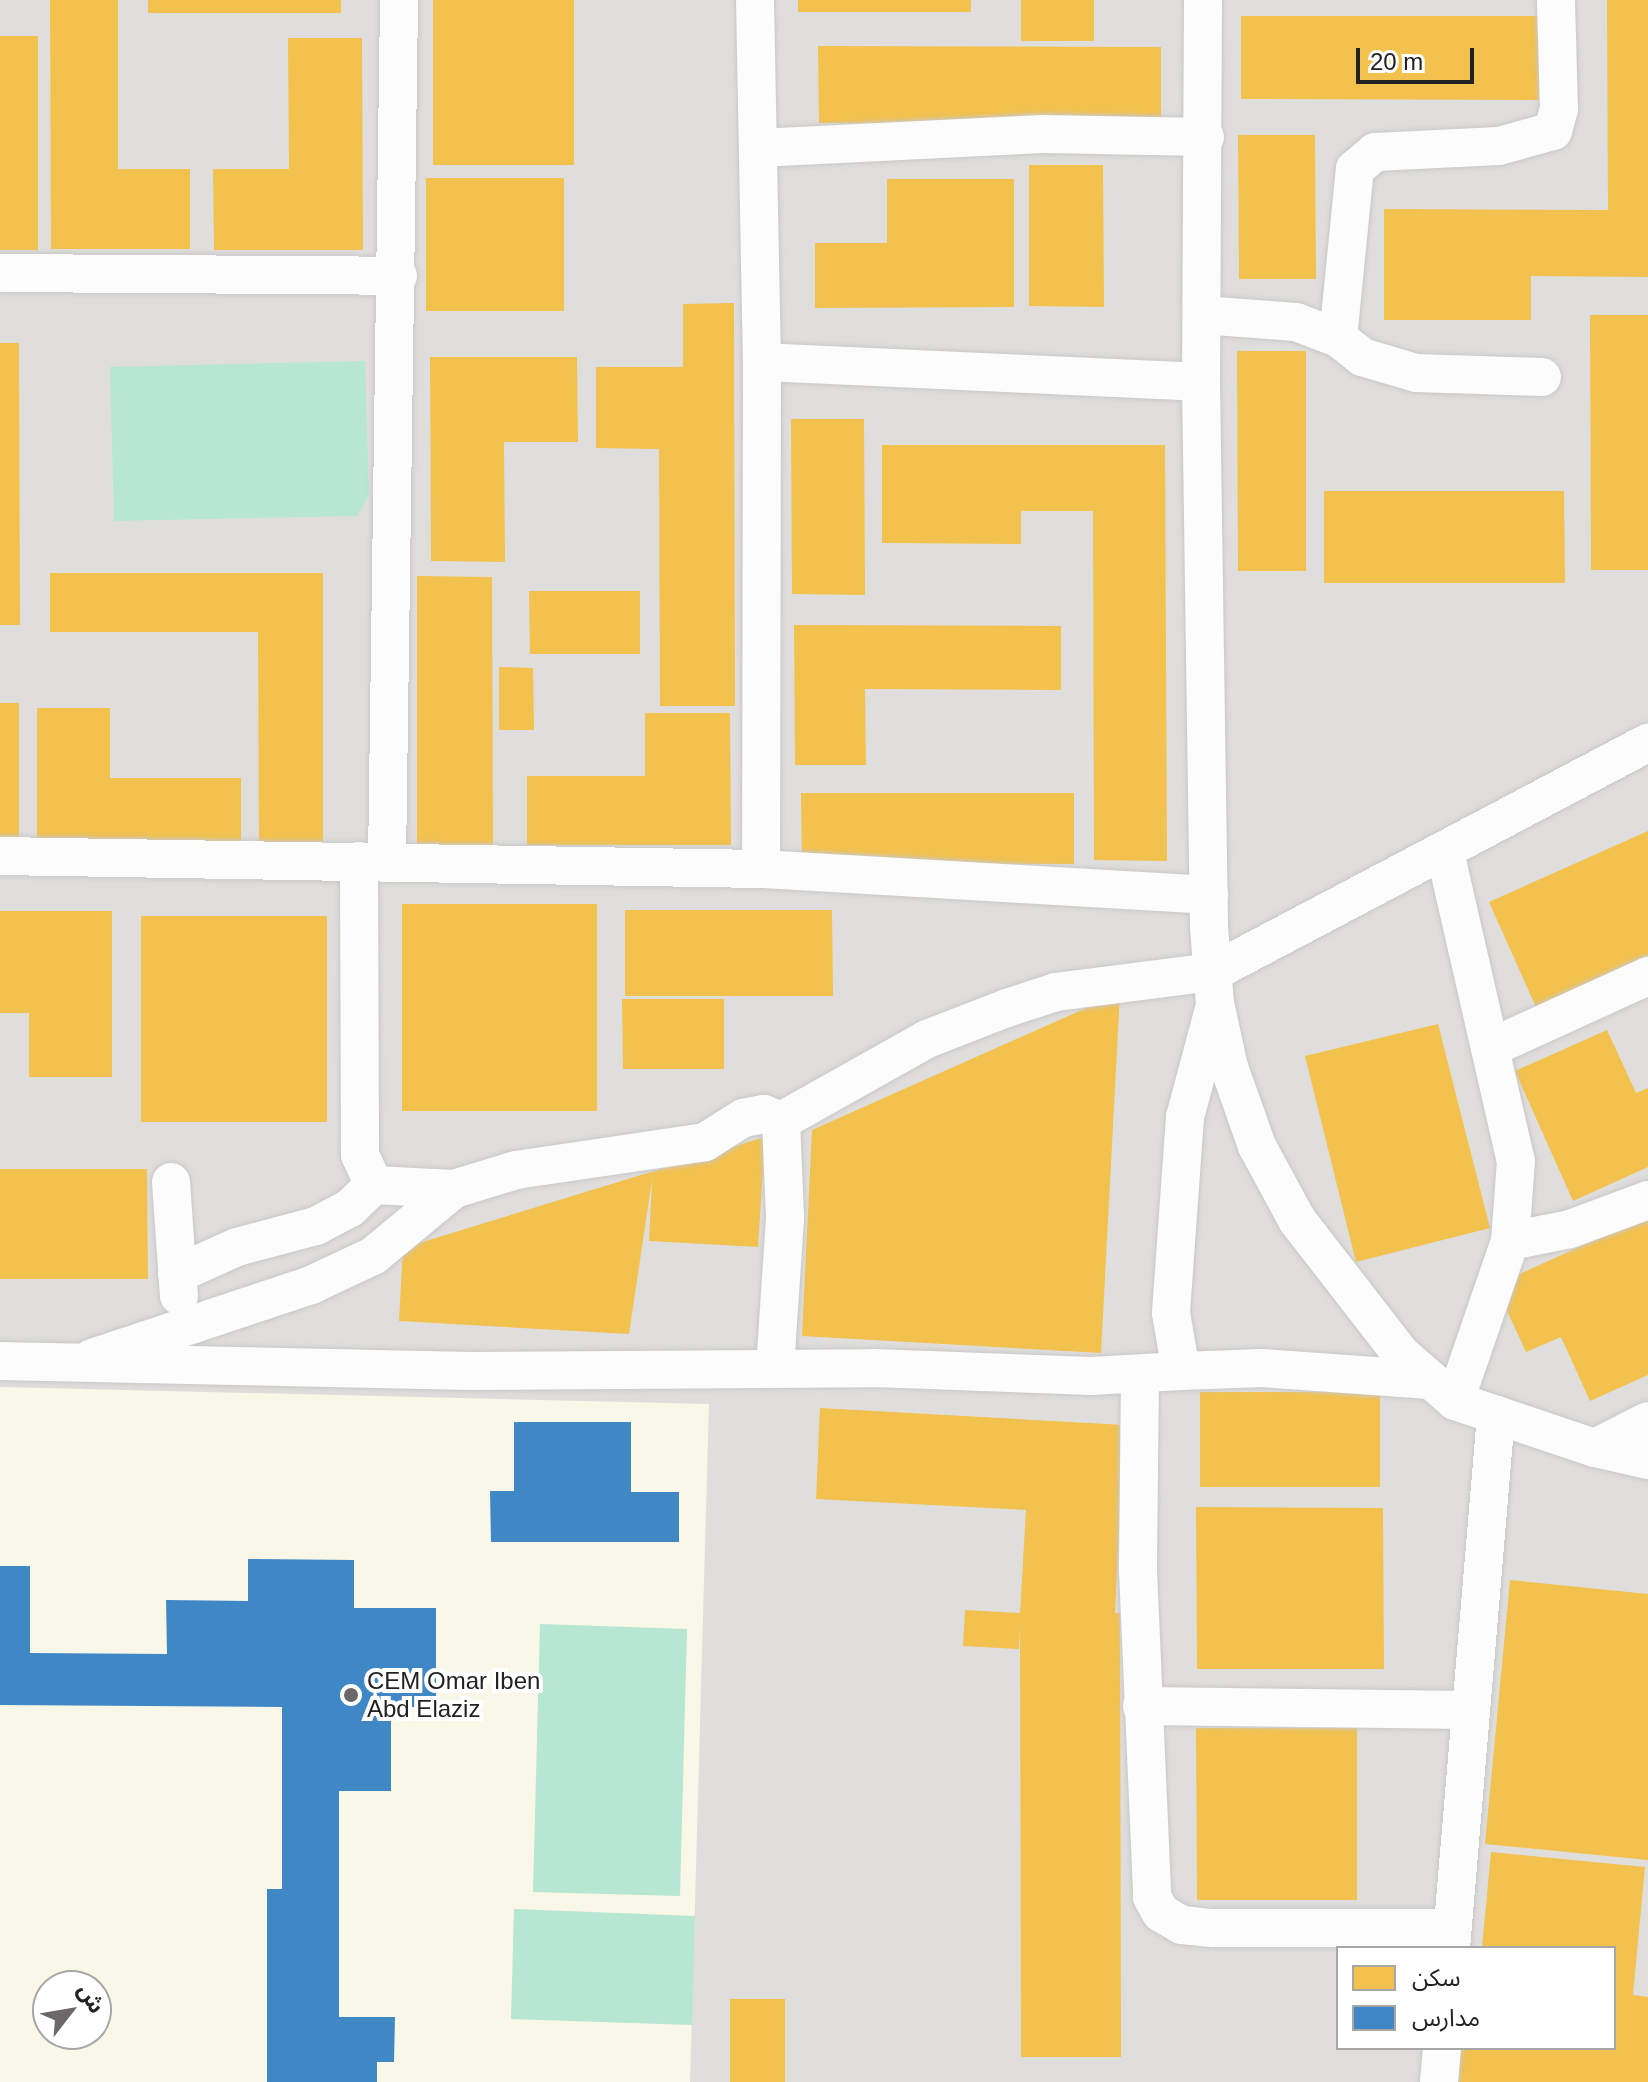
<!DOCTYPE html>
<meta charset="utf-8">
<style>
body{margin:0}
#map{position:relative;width:1648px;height:2082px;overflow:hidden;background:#f0eeeb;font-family:Helvetica,"Noto Sans Arabic",sans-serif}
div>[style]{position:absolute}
.residential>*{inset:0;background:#dfdedc}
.education>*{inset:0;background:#f8f7e8}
.pitch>*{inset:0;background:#b7e6d2}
.homes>*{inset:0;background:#f2c14e}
.schools>*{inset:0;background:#3f88c5}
.roads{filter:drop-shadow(0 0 2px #c9c8c7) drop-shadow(0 0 2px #c9c8c7)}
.minor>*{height:38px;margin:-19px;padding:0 19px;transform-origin:19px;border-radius:19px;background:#fdfcfc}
.dots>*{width:22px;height:22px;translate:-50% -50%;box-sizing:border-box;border:4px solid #fff;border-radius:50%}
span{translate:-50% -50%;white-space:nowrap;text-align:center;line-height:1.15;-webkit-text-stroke:8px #fff;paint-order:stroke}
.poi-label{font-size:24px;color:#222}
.left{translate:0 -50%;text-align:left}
.legend{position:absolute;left:1336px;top:1946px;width:280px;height:104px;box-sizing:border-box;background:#fff;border:2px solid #a7a7a7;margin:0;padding:10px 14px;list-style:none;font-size:24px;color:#222}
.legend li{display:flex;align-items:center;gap:16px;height:40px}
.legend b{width:40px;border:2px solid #a7a7a7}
.north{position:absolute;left:32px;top:1970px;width:80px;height:80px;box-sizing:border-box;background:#fff;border:2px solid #a7a7a7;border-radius:50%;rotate:59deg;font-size:22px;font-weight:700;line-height:32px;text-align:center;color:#222}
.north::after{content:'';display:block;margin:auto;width:28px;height:36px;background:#6a6968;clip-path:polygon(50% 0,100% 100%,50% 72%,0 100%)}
.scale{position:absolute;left:1356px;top:48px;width:118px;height:36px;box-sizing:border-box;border:4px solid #222;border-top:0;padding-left:10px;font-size:24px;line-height:28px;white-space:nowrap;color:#222;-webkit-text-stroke:6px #fff;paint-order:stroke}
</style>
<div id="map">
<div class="residential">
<i style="clip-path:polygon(evenodd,0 0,1648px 0,1648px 2082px,0 2082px,0 0,1338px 1948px,1614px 1948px,1614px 2048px,1338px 2048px,1338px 1948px,0 0,48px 1986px,96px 1986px,96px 2034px,48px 2034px,48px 1986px)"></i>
</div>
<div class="education">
<i style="clip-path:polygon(evenodd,0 1387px,709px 1404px,690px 2082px,0 2082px,0 1387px,48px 1986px,96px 1986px,96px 2034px,48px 2034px,48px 1986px)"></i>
</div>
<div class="pitch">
<i style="clip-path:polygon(365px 361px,369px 495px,357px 516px,114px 521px,110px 367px)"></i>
<i style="clip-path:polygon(540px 1624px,687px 1629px,680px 1896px,533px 1892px)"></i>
<i style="clip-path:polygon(514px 1909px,695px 1916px,692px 2025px,511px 2019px)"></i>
</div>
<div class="homes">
<i style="clip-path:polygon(50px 0,118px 0,118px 169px,190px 169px,190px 249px,51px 249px)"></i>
<i style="clip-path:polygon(148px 0,341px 0,341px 13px,148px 13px)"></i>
<i style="clip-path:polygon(433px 0,574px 0,574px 165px,433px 165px)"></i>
<i style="clip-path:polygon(798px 0,971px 0,971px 12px,798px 12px)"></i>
<i style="clip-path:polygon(1021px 0,1094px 0,1094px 41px,1021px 41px)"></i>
<i style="clip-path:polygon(1607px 0,1648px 0,1648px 277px,1531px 276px,1531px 320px,1384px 320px,1384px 209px,1608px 210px)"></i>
<i style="clip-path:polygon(1241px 16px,1539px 16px,1539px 100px,1241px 99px)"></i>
<i style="clip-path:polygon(0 36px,38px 36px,38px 250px,0 250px)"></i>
<i style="clip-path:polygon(288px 38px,362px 38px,363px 250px,214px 250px,213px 169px,289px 169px)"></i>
<i style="clip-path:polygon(818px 46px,1161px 47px,1161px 123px,819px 123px)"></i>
<i style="clip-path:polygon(1238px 135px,1315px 135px,1316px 279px,1239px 279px)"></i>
<i style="clip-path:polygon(1029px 165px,1103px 165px,1104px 307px,1029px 306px)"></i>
<i style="clip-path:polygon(426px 178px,564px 178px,564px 311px,426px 311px)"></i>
<i style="clip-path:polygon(887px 179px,1014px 179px,1014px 307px,815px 308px,815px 243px,887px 243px)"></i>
<i style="clip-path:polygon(734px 303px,735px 706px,660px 706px,659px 449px,596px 448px,596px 367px,683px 367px,683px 304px)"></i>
<i style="clip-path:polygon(1590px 315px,1648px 315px,1648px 570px,1591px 570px)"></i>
<i style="clip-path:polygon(0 343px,19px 343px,20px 625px,0 625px)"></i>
<i style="clip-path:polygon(1237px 351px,1306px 351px,1306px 571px,1238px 571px)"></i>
<i style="clip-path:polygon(430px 357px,577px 357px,578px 442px,504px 442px,505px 562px,431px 561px)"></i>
<i style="clip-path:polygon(791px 419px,864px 419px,865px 595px,792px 594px)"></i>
<i style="clip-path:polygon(882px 445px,1165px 445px,1167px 861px,1094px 860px,1093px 511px,1021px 511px,1021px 544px,882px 543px)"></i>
<i style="clip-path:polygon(1324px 491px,1564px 491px,1565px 583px,1324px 583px)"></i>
<i style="clip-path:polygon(50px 573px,323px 573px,323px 847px,259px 847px,258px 632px,50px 632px)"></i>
<i style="clip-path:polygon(417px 576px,492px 577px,493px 851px,417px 851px)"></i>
<i style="clip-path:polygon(529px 591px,640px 591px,640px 654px,530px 654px)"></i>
<i style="clip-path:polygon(794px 625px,1061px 626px,1061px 690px,865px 689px,866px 765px,795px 765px)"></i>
<i style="clip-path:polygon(499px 667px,533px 668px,534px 730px,499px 730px)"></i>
<i style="clip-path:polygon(0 703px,19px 703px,19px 846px,0 846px)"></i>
<i style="clip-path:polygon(37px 708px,110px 708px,110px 778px,241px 778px,241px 851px,37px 850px)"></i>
<i style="clip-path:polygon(645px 713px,730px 713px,731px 845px,527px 845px,527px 776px,645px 776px)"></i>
<i style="clip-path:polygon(801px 793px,1074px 793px,1074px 864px,802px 864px)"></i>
<i style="clip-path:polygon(1648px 831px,1648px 956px,1536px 1007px,1489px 902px)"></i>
<i style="clip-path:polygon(402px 904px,597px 904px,597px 1111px,402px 1111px)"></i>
<i style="clip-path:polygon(625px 910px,832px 910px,833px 996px,625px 996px)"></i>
<i style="clip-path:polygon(0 911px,112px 911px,112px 1077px,29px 1077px,29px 1013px,0 1013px)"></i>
<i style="clip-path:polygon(141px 916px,327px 916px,327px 1122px,141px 1122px)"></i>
<i style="clip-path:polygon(1120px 993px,1101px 1353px,802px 1336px,812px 1130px)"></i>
<i style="clip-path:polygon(622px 999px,724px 999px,724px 1069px,623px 1069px)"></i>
<i style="clip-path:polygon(1438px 1024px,1490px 1228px,1356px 1262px,1305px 1056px)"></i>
<i style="clip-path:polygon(1607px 1030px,1636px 1093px,1648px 1088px,1648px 1167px,1573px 1201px,1515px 1071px)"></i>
<i style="clip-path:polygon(765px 1137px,758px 1247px,649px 1241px,652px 1180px,629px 1334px,399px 1321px,403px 1248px)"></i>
<i style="clip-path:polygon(0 1169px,147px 1169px,148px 1279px,0 1279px)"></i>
<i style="clip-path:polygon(1648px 1216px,1648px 1375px,1590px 1401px,1561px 1337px,1526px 1352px,1495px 1285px)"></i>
<i style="clip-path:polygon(1200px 1392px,1380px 1392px,1380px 1487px,1200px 1487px)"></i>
<i style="clip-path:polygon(820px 1408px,1124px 1425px,1115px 1613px,1120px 1613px,1121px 2057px,1021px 2057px,1020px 1627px,1019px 1649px,963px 1646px,965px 1610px,1020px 1613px,1026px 1510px,816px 1499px)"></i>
<i style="clip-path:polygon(1196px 1507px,1383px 1508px,1384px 1669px,1197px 1669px)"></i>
<i style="clip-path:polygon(1510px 1580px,1648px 1594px,1648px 1860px,1485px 1844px)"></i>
<i style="clip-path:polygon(1196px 1728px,1357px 1728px,1357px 1900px,1197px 1900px)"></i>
<i style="clip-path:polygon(1491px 1852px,1645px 1867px,1633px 1995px,1648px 1997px,1648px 2082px,1457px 2082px,1461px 2048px,1614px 2048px,1614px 1948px,1482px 1948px)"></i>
<i style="clip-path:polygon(730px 1999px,785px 1999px,785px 2082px,730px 2082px)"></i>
</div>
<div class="schools">
<i style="clip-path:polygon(514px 1422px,631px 1422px,631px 1492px,679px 1492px,679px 1542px,491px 1542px,490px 1491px,514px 1491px)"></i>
<i style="clip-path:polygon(248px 1559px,354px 1560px,354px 1608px,436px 1608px,436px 1707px,391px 1707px,391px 1791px,339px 1791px,339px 2017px,395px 2017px,394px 2062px,377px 2062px,377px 2082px,267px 2082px,267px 1889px,282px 1889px,282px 1707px,0 1705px,0 1566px,30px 1566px,30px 1653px,167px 1654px,166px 1600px,248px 1601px)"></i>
</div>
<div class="roads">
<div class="minor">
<i style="left:755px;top:0;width:362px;rotate:88.9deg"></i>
<i style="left:762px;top:362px;width:507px;rotate:90.11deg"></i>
<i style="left:1203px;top:0;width:382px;rotate:90.3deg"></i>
<i style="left:1201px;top:382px;width:545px;rotate:89.16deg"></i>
<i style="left:1209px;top:927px;width:76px;rotate:85.5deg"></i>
<i style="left:1215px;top:1003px;width:66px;rotate:77.7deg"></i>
<i style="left:1229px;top:1067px;width:84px;rotate:70.5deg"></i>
<i style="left:1257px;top:1146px;width:84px;rotate:61.6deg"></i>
<i style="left:1297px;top:1220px;width:170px;rotate:52.2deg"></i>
<i style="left:1401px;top:1354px;width:72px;rotate:41deg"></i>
<i style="left:1455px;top:1401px;width:148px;rotate:18.6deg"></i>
<i style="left:1595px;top:1448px;width:54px;rotate:12.8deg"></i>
<i style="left:758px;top:148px;width:285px;rotate:-2.8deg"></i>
<i style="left:1043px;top:134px;width:162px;rotate:1.1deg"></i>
<i style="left:0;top:273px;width:398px;rotate:0.4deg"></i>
<i style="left:1202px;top:315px;width:94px;rotate:4.3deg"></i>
<i style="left:1296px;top:322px;width:45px;rotate:20.9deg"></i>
<i style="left:1338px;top:338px;width:31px;rotate:38deg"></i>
<i style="left:1362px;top:357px;width:56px;rotate:16.5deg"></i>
<i style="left:1416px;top:373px;width:126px;rotate:1.8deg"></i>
<i style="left:1338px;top:338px;width:170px;rotate:-84.3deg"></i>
<i style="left:1355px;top:169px;width:26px;rotate:-40deg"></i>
<i style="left:1375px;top:152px;width:124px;rotate:-2.8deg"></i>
<i style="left:1499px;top:146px;width:56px;rotate:-15.5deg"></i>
<i style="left:1553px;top:131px;width:23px;rotate:-75deg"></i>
<i style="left:1559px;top:109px;width:109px;rotate:-91.6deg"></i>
<i style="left:762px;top:362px;width:439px;rotate:2.6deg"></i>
<i style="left:1445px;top:852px;width:317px;rotate:77.1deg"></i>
<i style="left:1516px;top:1161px;width:80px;rotate:94.3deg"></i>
<i style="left:1510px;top:1241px;width:169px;rotate:109deg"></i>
<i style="left:0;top:856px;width:761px;rotate:0.98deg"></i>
<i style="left:761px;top:869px;width:449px;rotate:3.3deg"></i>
<i style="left:359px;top:861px;width:294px;rotate:89.8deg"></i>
<i style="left:360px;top:1155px;width:33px;rotate:65deg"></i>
<i style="left:374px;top:1185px;width:80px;rotate:2.9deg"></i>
<i style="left:454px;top:1189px;width:65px;rotate:-17deg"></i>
<i style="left:516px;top:1170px;width:191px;rotate:-8.4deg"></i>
<i style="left:705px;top:1142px;width:45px;rotate:-32.3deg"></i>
<i style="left:743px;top:1118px;width:21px;rotate:-11deg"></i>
<i style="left:764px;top:1114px;width:18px;rotate:22deg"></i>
<i style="left:781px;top:1121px;width:97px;rotate:87.6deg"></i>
<i style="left:785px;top:1218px;width:150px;rotate:93.8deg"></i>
<i style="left:387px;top:862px;width:862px;rotate:-89.2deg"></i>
<i style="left:1214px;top:1009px;width:112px;rotate:105deg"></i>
<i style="left:1185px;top:1117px;width:196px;rotate:94.1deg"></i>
<i style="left:1171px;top:1313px;width:59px;rotate:80.2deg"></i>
<i style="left:1181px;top:1371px;width:81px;rotate:-2.1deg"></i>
<i style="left:1262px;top:1368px;width:168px;rotate:4.1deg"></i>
<i style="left:1490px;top:1048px;width:174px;rotate:-24.5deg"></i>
<i style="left:781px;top:1121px;width:167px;rotate:-29.3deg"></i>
<i style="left:927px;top:1039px;width:86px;rotate:-21.2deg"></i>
<i style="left:1007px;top:1008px;width:52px;rotate:-18.1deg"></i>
<i style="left:1056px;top:992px;width:158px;rotate:-7.3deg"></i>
<i style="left:1213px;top:972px;width:492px;rotate:-27.8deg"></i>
<i style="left:171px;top:1182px;width:114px;rotate:86deg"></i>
<i style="left:1510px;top:1241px;width:61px;rotate:-11.3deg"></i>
<i style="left:1570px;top:1229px;width:83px;rotate:-20.4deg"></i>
<i style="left:177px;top:1274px;width:66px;rotate:-24.2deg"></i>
<i style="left:237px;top:1247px;width:82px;rotate:-14.9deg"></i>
<i style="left:316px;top:1226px;width:38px;rotate:-28deg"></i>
<i style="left:350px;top:1208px;width:33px;rotate:-44deg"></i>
<i style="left:92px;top:1358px;width:231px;rotate:-18.4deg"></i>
<i style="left:311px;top:1285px;width:68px;rotate:-25.1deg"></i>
<i style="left:373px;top:1256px;width:105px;rotate:-39.6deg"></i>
<i style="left:0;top:1361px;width:472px;rotate:1.2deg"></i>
<i style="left:472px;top:1371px;width:401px;rotate:-0.4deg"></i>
<i style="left:873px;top:1368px;width:218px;rotate:2.1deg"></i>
<i style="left:1091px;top:1376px;width:90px;rotate:-3.2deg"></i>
<i style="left:1140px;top:1374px;width:196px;rotate:90.6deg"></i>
<i style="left:1138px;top:1570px;width:327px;rotate:87.5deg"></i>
<i style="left:1152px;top:1897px;width:18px;rotate:61deg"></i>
<i style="left:1161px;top:1913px;width:24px;rotate:30deg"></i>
<i style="left:1182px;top:1925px;width:30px;rotate:6deg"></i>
<i style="left:1212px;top:1928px;width:240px"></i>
<i style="left:1595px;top:1448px;width:59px;rotate:-27deg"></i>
<i style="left:1142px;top:1706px;width:329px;rotate:0.7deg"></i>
<i style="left:1451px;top:1948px;width:535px;rotate:-85.17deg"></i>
<i style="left:1439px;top:2082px;width:34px;rotate:-85deg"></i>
</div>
</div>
<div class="dots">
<i style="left:351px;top:1695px;background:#6a6968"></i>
</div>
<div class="poi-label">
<span class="left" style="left:367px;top:1695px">CEM Omar Iben<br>Abd Elaziz</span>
</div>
<ul class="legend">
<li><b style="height:22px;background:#f2c14e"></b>سكن</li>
<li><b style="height:22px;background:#3f88c5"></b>مدارس</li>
</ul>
<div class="north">ش</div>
<div class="scale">20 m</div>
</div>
